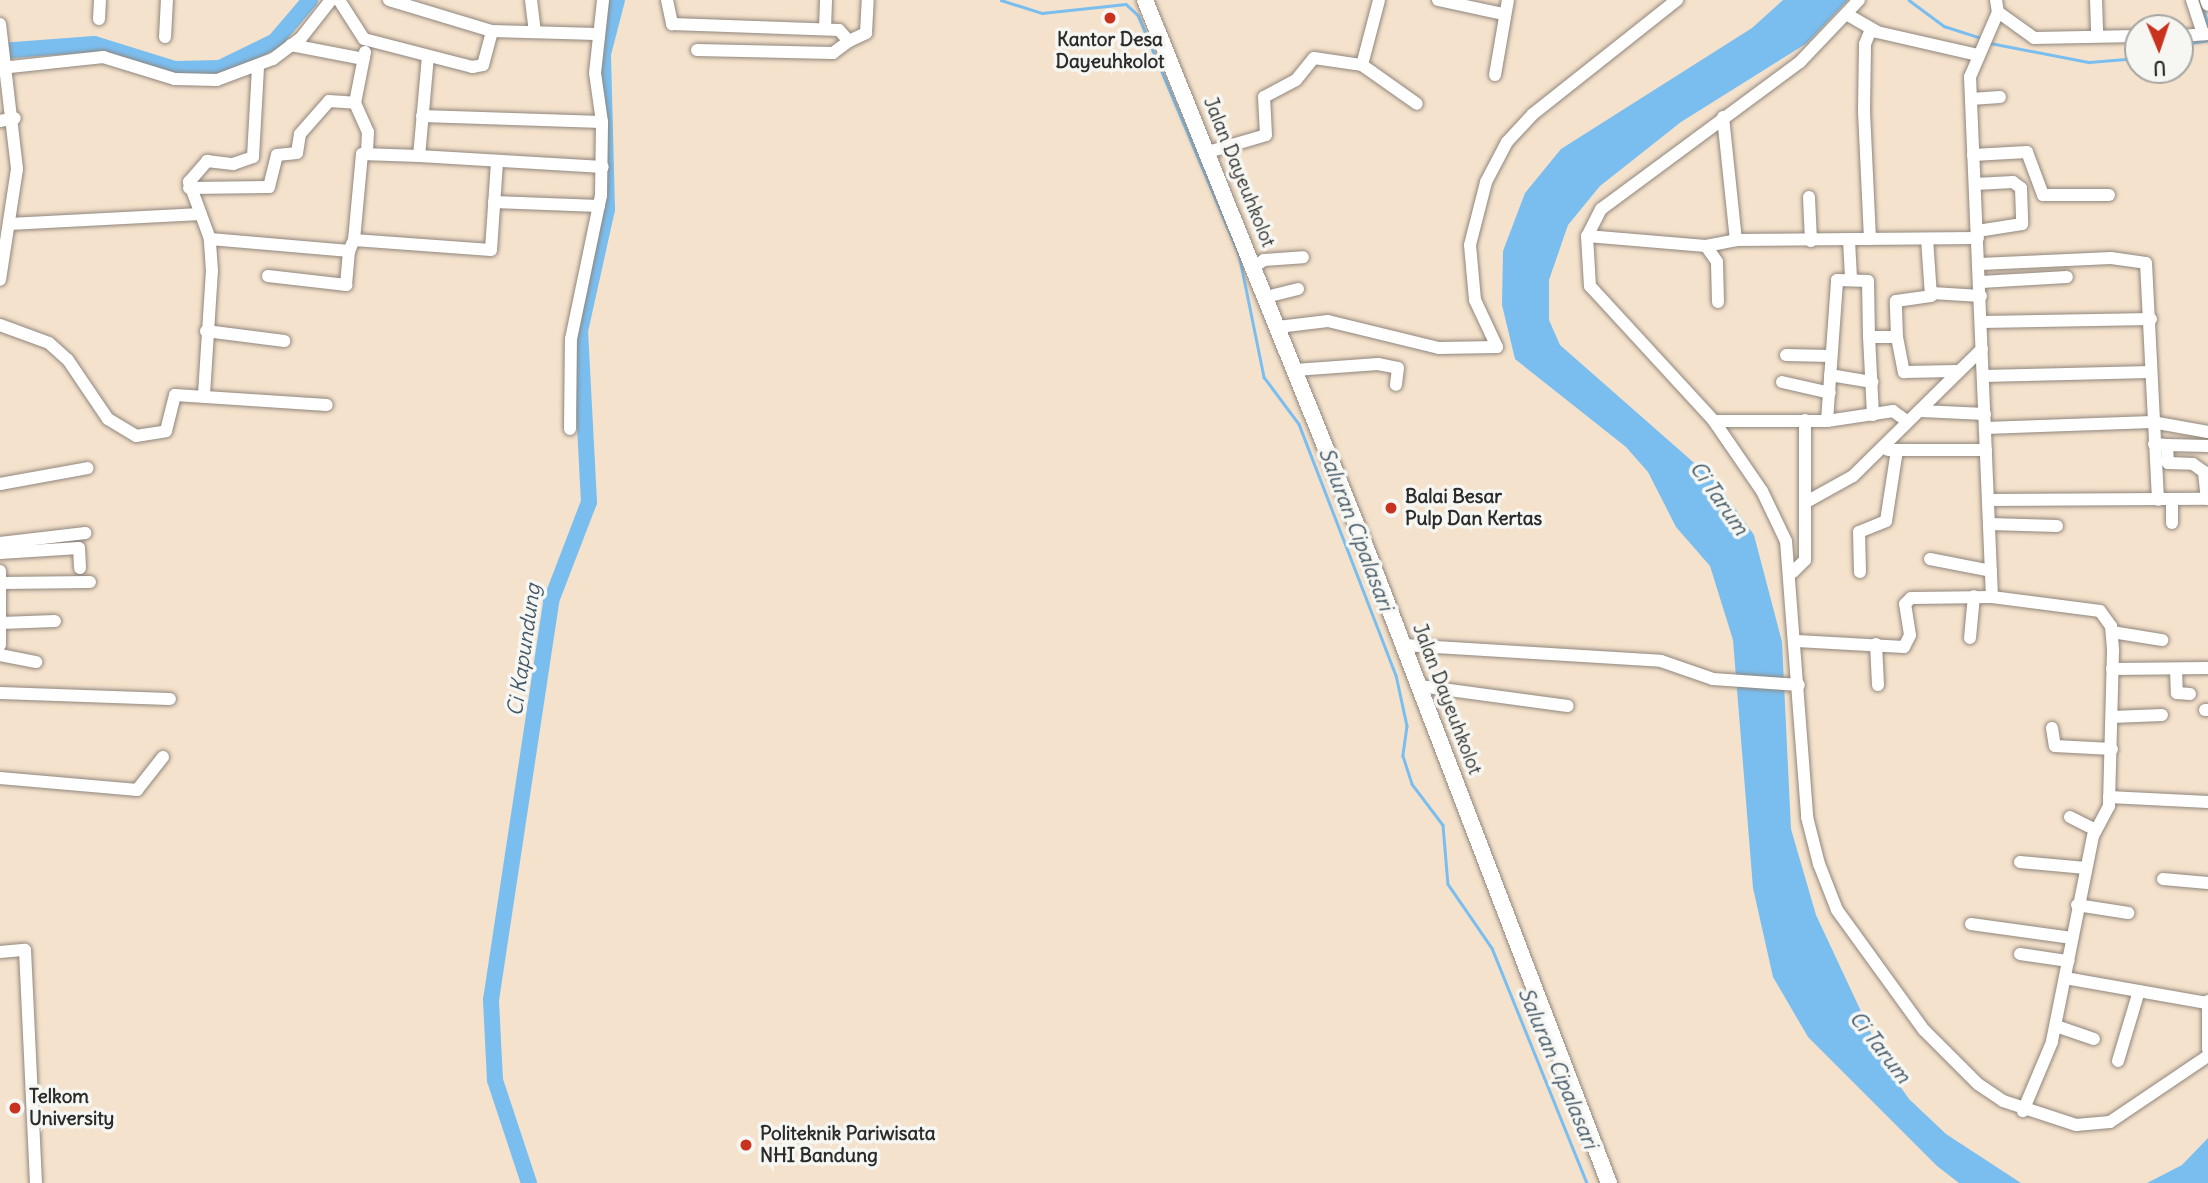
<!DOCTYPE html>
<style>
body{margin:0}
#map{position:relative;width:2208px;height:1183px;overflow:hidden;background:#f5e2cc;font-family:Delius,sans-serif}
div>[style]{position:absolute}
.water>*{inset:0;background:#7abef0}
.stream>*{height:2.5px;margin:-1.25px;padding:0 1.25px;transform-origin:1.25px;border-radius:1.25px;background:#7abef0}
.river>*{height:16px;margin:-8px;padding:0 8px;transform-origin:8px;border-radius:8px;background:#7abef0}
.roads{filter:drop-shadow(0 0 2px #90867c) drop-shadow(0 0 2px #90867c)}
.minor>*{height:12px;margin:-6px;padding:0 6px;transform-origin:6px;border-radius:6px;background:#fff}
.major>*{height:16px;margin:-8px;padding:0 8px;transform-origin:8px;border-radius:8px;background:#fff}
.dots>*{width:19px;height:19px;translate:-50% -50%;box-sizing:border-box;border:4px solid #f6f6f2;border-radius:50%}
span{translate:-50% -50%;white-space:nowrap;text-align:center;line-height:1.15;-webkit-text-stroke:7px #f6f6f2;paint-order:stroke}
.poi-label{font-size:19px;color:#2b2b2b;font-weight:700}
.left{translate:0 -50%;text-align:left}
.street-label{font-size:19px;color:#2b2b2b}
.water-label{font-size:21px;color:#435766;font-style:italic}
.north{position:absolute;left:2124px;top:14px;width:70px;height:70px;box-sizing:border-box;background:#f6f6f2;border:2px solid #a5a5a2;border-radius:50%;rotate:178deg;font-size:19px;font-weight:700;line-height:28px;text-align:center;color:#2b2b2b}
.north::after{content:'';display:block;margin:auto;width:24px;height:32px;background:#c8321e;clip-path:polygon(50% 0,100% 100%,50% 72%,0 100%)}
</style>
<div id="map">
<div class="water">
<i style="clip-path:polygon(1783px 0,1848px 0,1807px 43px,1681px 122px,1600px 186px,1568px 225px,1549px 280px,1549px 320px,1560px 345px,1717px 483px,1754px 535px,1782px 642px,1791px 829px,1816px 915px,1888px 1069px,1909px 1099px,1946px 1134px,2021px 1183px,1959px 1183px,1937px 1166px,1808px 1037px,1773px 977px,1753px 888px,1733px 640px,1710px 566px,1676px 527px,1648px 472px,1626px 447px,1515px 359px,1502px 305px,1503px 251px,1525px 193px,1561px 149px,1752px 28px)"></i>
<i style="clip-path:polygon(2208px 1138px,2208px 1183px,2147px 1183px,2182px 1165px)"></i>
</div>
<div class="stream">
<i style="left:1001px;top:0;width:43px;rotate:17.6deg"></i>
<i style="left:1042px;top:13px;width:84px;rotate:-6.1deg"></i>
<i style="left:1126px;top:4px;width:16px;rotate:43deg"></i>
<i style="left:1138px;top:15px;width:259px;rotate:67.1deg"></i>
<i style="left:1239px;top:254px;width:126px;rotate:78.5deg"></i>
<i style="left:1264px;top:377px;width:59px;rotate:53.3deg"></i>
<i style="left:1299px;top:424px;width:269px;rotate:68.9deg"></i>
<i style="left:1396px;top:675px;width:52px;rotate:77.8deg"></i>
<i style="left:1407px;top:726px;width:30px;rotate:98deg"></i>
<i style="left:1403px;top:756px;width:29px;rotate:72deg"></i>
<i style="left:1412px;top:784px;width:51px;rotate:52.9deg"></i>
<i style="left:1443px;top:825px;width:59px;rotate:85.2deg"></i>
<i style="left:1448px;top:884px;width:78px;rotate:55.5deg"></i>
<i style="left:1492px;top:948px;width:253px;rotate:68deg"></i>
<i style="left:1909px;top:0;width:44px;rotate:36.6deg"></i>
<i style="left:1944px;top:26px;width:39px;rotate:18deg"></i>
<i style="left:2203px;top:7px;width:18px;rotate:74deg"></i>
<i style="left:1990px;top:43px;width:101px;rotate:10.9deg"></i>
<i style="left:2089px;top:62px;width:49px;rotate:-4.7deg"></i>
<i style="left:2180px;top:45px;width:28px;rotate:-10deg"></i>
</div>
<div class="river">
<i style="left:0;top:51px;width:94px;rotate:-4.3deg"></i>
<i style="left:94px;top:44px;width:85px;rotate:17.2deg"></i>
<i style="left:175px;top:69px;width:45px;rotate:-1.3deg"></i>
<i style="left:220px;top:68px;width:61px;rotate:-26.1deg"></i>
<i style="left:275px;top:41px;width:54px;rotate:-49.5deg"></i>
<i style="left:529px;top:1183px;width:108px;rotate:-108.3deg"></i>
<i style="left:495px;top:1080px;width:80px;rotate:-92.9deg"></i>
<i style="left:491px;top:1000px;width:403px;rotate:-81.4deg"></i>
<i style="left:551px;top:601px;width:106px;rotate:-69deg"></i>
<i style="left:589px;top:502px;width:171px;rotate:-93deg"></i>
<i style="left:580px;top:331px;width:125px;rotate:-77.5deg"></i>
<i style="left:607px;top:209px;width:155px;rotate:-91.5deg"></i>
<i style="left:603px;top:54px;width:56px;rotate:-75.5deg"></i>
</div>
<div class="roads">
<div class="minor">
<i style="left:339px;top:0;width:46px;rotate:57.3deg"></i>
<i style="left:364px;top:39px;width:112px;rotate:14.5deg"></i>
<i style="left:472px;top:67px;width:11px;rotate:-10deg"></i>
<i style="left:483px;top:65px;width:35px;rotate:-75deg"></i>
<i style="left:389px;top:0;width:108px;rotate:16.8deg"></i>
<i style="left:492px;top:31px;width:104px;rotate:1.7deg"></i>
<i style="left:531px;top:0;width:32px;rotate:83deg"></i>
<i style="left:667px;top:0;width:25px;rotate:78deg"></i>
<i style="left:672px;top:24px;width:167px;rotate:2.1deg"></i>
<i style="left:839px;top:30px;width:15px;rotate:48deg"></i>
<i style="left:849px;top:41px;width:19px;rotate:-25deg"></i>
<i style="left:866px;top:33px;width:33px;rotate:-87deg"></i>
<i style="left:1438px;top:0;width:66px;rotate:12.2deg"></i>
<i style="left:1859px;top:0;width:86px;rotate:133.6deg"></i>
<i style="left:1800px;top:62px;width:247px;rotate:143.5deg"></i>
<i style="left:1601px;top:209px;width:30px;rotate:117deg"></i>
<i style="left:1587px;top:236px;width:50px;rotate:86.6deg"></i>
<i style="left:1590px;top:286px;width:183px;rotate:47.4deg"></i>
<i style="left:1714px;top:421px;width:85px;rotate:55.6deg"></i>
<i style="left:1762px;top:491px;width:55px;rotate:64.4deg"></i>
<i style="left:1786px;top:541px;width:277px;rotate:85.6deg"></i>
<i style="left:1807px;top:817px;width:49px;rotate:75.7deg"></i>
<i style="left:1819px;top:864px;width:49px;rotate:68.6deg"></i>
<i style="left:1837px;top:910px;width:148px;rotate:54.1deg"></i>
<i style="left:1924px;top:1030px;width:76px;rotate:45deg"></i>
<i style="left:1978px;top:1084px;width:30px;rotate:34deg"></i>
<i style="left:2003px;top:1101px;width:77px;rotate:18.2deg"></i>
<i style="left:2076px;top:1125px;width:34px;rotate:-5deg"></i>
<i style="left:2110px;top:1122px;width:118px;rotate:-34deg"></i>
<i style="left:1996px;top:0;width:12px;rotate:81deg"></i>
<i style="left:1998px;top:12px;width:44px;rotate:35.8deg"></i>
<i style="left:2034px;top:38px;width:104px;rotate:-1.1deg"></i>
<i style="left:2096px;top:0;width:36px;rotate:88deg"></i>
<i style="left:2192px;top:0;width:36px;rotate:72deg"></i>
<i style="left:2206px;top:0;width:5px;rotate:68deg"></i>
<i style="left:1998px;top:12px;width:71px;rotate:113.3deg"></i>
<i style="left:1970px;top:77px;width:520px;rotate:87.58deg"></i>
<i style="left:1992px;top:597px;width:109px;rotate:7.4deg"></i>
<i style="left:2100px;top:611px;width:19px;rotate:54deg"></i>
<i style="left:2111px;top:626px;width:25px;rotate:85deg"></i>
<i style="left:2113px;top:651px;width:155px;rotate:91.5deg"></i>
<i style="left:2109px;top:806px;width:34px;rotate:118deg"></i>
<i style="left:2093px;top:836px;width:210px;rotate:101.3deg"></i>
<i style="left:2052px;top:1042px;width:75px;rotate:112.8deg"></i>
<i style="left:1848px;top:15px;width:34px;rotate:30deg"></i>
<i style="left:1877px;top:32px;width:104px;rotate:12.8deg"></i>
<i style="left:99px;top:19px;width:19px;rotate:-87deg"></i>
<i style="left:0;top:24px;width:146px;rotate:83.3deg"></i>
<i style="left:17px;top:169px;width:112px;rotate:98.7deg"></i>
<i style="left:825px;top:29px;width:29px;rotate:-88deg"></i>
<i style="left:2180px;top:36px;width:28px;rotate:-4deg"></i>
<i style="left:165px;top:37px;width:37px;rotate:-87deg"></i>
<i style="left:291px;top:45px;width:74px;rotate:10.9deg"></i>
<i style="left:697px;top:50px;width:136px;rotate:1.3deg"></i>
<i style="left:833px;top:53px;width:20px;rotate:-37deg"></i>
<i style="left:428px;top:56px;width:100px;rotate:95.1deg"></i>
<i style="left:419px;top:156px;width:184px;rotate:3.4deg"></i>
<i style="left:1362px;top:65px;width:67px;rotate:-75.3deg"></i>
<i style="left:10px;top:67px;width:94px;rotate:-6.1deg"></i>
<i style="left:103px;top:57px;width:75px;rotate:17deg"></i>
<i style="left:175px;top:79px;width:42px;rotate:1.4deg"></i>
<i style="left:217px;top:80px;width:60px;rotate:-20.6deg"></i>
<i style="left:273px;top:59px;width:35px;rotate:-37deg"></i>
<i style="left:301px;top:38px;width:48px;rotate:-51.7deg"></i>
<i style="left:1495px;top:75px;width:76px;rotate:-80.2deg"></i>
<i style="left:1971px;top:99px;width:29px;rotate:-4deg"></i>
<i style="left:355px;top:103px;width:52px;rotate:-78.9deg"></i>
<i style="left:422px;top:116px;width:180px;rotate:1.9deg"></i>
<i style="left:1723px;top:117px;width:124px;rotate:84deg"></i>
<i style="left:0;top:121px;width:15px;rotate:-11deg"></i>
<i style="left:1208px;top:152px;width:60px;rotate:-16.3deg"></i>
<i style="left:1266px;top:135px;width:38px;rotate:-93deg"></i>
<i style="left:1264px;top:97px;width:36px;rotate:-28deg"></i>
<i style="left:1296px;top:80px;width:28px;rotate:-51deg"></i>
<i style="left:1314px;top:58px;width:49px;rotate:8.3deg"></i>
<i style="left:1362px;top:65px;width:67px;rotate:35.3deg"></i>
<i style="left:1973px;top:155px;width:54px;rotate:-3.2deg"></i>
<i style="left:2027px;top:152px;width:46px;rotate:69.6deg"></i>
<i style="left:2043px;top:195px;width:66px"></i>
<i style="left:1975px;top:184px;width:38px;rotate:-3deg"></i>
<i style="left:2013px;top:182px;width:10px;rotate:37deg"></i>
<i style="left:2021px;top:188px;width:36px;rotate:88deg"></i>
<i style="left:2022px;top:224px;width:45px;rotate:171deg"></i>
<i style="left:189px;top:188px;width:80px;rotate:-0.7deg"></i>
<i style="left:269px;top:187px;width:33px;rotate:-76deg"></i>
<i style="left:277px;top:155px;width:20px;rotate:-6deg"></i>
<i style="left:297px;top:153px;width:19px;rotate:-81deg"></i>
<i style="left:300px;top:134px;width:44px;rotate:-48.7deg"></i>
<i style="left:329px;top:101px;width:26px;rotate:4deg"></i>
<i style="left:355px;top:103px;width:32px;rotate:66deg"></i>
<i style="left:368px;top:132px;width:22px;rotate:93deg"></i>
<i style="left:1809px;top:197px;width:44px;rotate:87.4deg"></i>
<i style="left:494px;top:202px;width:105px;rotate:2.2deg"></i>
<i style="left:9px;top:224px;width:192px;rotate:-3deg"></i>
<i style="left:1587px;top:236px;width:119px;rotate:4.8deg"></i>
<i style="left:1706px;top:246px;width:31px;rotate:-11deg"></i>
<i style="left:1736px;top:240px;width:242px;rotate:-0.5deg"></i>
<i style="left:210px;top:239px;width:140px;rotate:4.9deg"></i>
<i style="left:349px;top:251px;width:12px;rotate:-66deg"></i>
<i style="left:354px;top:240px;width:137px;rotate:4.2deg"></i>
<i style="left:491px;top:250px;width:89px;rotate:-86.1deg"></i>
<i style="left:1870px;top:239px;width:129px;rotate:-92.7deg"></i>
<i style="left:1864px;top:110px;width:66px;rotate:-89.1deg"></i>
<i style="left:1865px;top:44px;width:16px;rotate:-68deg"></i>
<i style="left:354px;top:240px;width:86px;rotate:-84.7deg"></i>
<i style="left:362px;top:154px;width:57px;rotate:2deg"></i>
<i style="left:1849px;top:240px;width:38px;rotate:87deg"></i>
<i style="left:1706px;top:246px;width:19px;rotate:55deg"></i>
<i style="left:1717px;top:262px;width:40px;rotate:88.6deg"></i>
<i style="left:1980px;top:264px;width:131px;rotate:-2.6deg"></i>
<i style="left:2111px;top:258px;width:35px;rotate:8deg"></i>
<i style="left:2146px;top:263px;width:237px;rotate:87.1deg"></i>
<i style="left:1254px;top:267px;width:12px;rotate:-35deg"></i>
<i style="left:1264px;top:260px;width:39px;rotate:-4deg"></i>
<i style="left:268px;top:276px;width:79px;rotate:6.6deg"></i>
<i style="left:346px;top:285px;width:34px;rotate:-85deg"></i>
<i style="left:1981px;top:282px;width:86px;rotate:-3.3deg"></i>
<i style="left:1932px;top:293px;width:49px;rotate:3.5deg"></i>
<i style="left:1266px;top:297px;width:33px;rotate:-14deg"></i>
<i style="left:1982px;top:322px;width:169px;rotate:-1deg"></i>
<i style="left:0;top:325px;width:52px;rotate:20.2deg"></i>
<i style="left:49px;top:343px;width:25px;rotate:42deg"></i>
<i style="left:68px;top:360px;width:71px;rotate:55.9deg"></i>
<i style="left:108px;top:419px;width:33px;rotate:31deg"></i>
<i style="left:136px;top:436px;width:30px;rotate:-9deg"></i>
<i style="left:166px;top:431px;width:37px;rotate:-76deg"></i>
<i style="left:175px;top:395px;width:152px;rotate:3.8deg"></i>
<i style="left:1278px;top:327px;width:50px;rotate:-6.8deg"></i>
<i style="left:1328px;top:321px;width:114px;rotate:13.7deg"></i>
<i style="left:1439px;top:348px;width:58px;rotate:-1deg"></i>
<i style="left:1497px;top:347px;width:52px;rotate:-115.1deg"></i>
<i style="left:1475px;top:300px;width:55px;rotate:-95.2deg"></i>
<i style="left:1470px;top:245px;width:65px;rotate:-75.7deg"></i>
<i style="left:1486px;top:182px;width:45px;rotate:-62.3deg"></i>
<i style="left:1507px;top:142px;width:38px;rotate:-47deg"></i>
<i style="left:1533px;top:114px;width:184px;rotate:-38.4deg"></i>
<i style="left:206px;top:331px;width:79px;rotate:7.3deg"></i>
<i style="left:1897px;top:337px;width:36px;rotate:-92deg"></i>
<i style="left:1896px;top:301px;width:35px;rotate:-8deg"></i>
<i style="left:1931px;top:296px;width:57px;rotate:-94deg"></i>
<i style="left:1786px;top:355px;width:44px;rotate:1.3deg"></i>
<i style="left:1295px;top:370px;width:83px;rotate:-4.1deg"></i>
<i style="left:1378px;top:364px;width:20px;rotate:11deg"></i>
<i style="left:1398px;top:368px;width:17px;rotate:97deg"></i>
<i style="left:1830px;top:375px;width:43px;rotate:9.5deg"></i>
<i style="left:1983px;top:376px;width:168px;rotate:-1.4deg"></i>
<i style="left:1782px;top:382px;width:49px;rotate:12.9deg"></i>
<i style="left:204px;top:394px;width:123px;rotate:-86.3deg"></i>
<i style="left:212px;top:271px;width:32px;rotate:-94deg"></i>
<i style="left:210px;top:239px;width:61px;rotate:-110.2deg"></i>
<i style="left:189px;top:182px;width:28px;rotate:-49deg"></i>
<i style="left:207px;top:161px;width:26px;rotate:7deg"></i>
<i style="left:233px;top:164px;width:21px;rotate:-19deg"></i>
<i style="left:253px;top:157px;width:90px;rotate:-86.8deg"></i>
<i style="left:1921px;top:411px;width:64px;rotate:2.7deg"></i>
<i style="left:1873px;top:415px;width:78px;rotate:-92.9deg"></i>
<i style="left:1869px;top:337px;width:28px"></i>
<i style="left:1897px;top:337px;width:36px;rotate:79deg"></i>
<i style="left:1904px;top:372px;width:53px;rotate:-1.1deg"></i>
<i style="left:1714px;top:421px;width:113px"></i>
<i style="left:1827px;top:421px;width:67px;rotate:-8.6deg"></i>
<i style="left:1893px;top:411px;width:17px;rotate:36deg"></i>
<i style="left:1827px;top:421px;width:141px;rotate:-85.9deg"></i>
<i style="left:1837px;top:280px;width:31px;rotate:2deg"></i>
<i style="left:1868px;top:281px;width:56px;rotate:89deg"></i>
<i style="left:1985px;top:428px;width:167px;rotate:-2.1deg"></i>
<i style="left:2152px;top:422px;width:57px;rotate:10.1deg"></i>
<i style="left:570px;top:429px;width:90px;rotate:-89.4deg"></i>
<i style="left:571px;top:339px;width:146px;rotate:-78.2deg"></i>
<i style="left:601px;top:196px;width:74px;rotate:-89.2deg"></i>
<i style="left:602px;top:122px;width:49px;rotate:-98.1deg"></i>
<i style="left:595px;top:73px;width:73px;rotate:-83.7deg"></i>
<i style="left:2154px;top:444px;width:13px;rotate:4deg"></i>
<i style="left:2167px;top:445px;width:18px;rotate:87deg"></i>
<i style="left:2168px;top:463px;width:25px;rotate:2deg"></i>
<i style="left:2193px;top:464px;width:14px;rotate:36deg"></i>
<i style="left:2204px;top:472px;width:27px;rotate:84deg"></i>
<i style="left:2167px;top:445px;width:41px;rotate:1.4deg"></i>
<i style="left:1888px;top:450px;width:98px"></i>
<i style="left:0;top:484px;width:89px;rotate:-10.3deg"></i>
<i style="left:1988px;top:500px;width:220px;rotate:-0.3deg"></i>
<i style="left:1808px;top:501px;width:51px;rotate:-29.1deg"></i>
<i style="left:1853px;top:476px;width:181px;rotate:-44.6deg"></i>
<i style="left:2172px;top:523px;width:23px;rotate:-90deg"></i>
<i style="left:1990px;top:524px;width:67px;rotate:1.7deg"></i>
<i style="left:0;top:543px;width:86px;rotate:-6.7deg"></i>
<i style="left:0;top:553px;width:79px;rotate:-3.6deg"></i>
<i style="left:79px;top:548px;width:20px;rotate:87deg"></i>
<i style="left:1930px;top:559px;width:62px;rotate:11.1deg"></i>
<i style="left:0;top:571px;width:74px;rotate:90deg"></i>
<i style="left:1793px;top:572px;width:17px;rotate:-45deg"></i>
<i style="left:1805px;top:560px;width:140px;rotate:-90deg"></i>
<i style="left:1860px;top:572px;width:40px;rotate:-91.4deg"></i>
<i style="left:1859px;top:532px;width:29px;rotate:-22deg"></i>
<i style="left:1886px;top:521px;width:72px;rotate:-81.2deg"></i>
<i style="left:0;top:583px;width:90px;rotate:-0.6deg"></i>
<i style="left:1px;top:623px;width:54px;rotate:-2.1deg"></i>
<i style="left:2112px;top:632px;width:51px;rotate:9.1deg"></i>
<i style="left:1970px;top:638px;width:42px;rotate:-84.6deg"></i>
<i style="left:1797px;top:641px;width:107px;rotate:3.2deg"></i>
<i style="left:1904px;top:647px;width:13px;rotate:-63deg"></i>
<i style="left:1910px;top:635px;width:31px;rotate:-99deg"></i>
<i style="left:1905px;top:604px;width:8px;rotate:-45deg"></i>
<i style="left:1911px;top:598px;width:81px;rotate:-0.7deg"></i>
<i style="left:1876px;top:644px;width:41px;rotate:87.2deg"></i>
<i style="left:1403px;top:645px;width:258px;rotate:3.5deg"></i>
<i style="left:1661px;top:661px;width:55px;rotate:19.1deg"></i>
<i style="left:1713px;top:679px;width:86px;rotate:4deg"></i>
<i style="left:0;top:655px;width:37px;rotate:11deg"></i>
<i style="left:2112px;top:669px;width:96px;rotate:-0.6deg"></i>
<i style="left:2176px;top:669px;width:24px;rotate:88deg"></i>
<i style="left:2177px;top:693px;width:13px;rotate:4deg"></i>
<i style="left:1420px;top:686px;width:149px;rotate:7.7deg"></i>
<i style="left:0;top:693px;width:170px;rotate:2deg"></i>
<i style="left:2205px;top:710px;width:3px"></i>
<i style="left:2112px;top:717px;width:50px;rotate:-2.3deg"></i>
<i style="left:2052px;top:728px;width:18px;rotate:81deg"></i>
<i style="left:2055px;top:746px;width:57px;rotate:3deg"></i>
<i style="left:0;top:778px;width:138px;rotate:5deg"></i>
<i style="left:137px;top:790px;width:42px;rotate:-51.8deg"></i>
<i style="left:2109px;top:797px;width:99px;rotate:2.9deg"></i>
<i style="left:2070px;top:817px;width:28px;rotate:27deg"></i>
<i style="left:2020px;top:862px;width:66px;rotate:5.2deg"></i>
<i style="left:2163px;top:879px;width:45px;rotate:5.1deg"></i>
<i style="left:2077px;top:905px;width:52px;rotate:8.9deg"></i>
<i style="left:1971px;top:924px;width:102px;rotate:7.9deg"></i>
<i style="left:0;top:952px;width:25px;rotate:-5deg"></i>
<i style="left:25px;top:950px;width:233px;rotate:87.3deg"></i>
<i style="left:2020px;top:954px;width:49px;rotate:8.3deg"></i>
<i style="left:2065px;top:978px;width:144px;rotate:10deg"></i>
<i style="left:2208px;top:1001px;width:48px;rotate:90deg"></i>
<i style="left:2056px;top:1026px;width:40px;rotate:18.9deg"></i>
<i style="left:2118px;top:1061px;width:73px;rotate:-73.3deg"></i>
</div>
<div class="major">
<i style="left:1145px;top:0;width:596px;rotate:68.04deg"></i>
<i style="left:1368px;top:553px;width:675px;rotate:69.07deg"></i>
</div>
</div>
<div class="dots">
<i style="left:1110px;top:18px;background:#c8321e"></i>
<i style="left:1391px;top:508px;background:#c8321e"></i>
<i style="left:15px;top:1108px;background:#c8321e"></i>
<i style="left:746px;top:1145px;background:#c8321e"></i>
</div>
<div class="poi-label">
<span style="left:1110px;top:51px">Kantor Desa<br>Dayeuhkolot</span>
<span class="left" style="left:1405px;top:508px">Balai Besar<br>Pulp Dan Kertas</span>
<span class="left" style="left:29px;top:1108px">Telkom<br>University</span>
<span class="left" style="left:760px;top:1145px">Politeknik Pariwisata<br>NHI Bandung</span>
</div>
<div class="street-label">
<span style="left:1239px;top:172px;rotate:68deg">Jalan Dayeuhkolot</span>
<span style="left:1447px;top:699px;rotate:69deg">Jalan Dayeuhkolot</span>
</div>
<div class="water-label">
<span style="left:1719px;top:498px;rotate:55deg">Ci Tarum</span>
<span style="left:1356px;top:529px;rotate:69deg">Saluran Cipalasari</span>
<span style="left:524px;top:650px;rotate:-82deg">Ci Kapundung</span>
<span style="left:1880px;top:1047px;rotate:52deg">Ci Tarum</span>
<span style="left:1558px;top:1068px;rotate:67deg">Saluran Cipalasari</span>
</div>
<div class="north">U</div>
</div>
